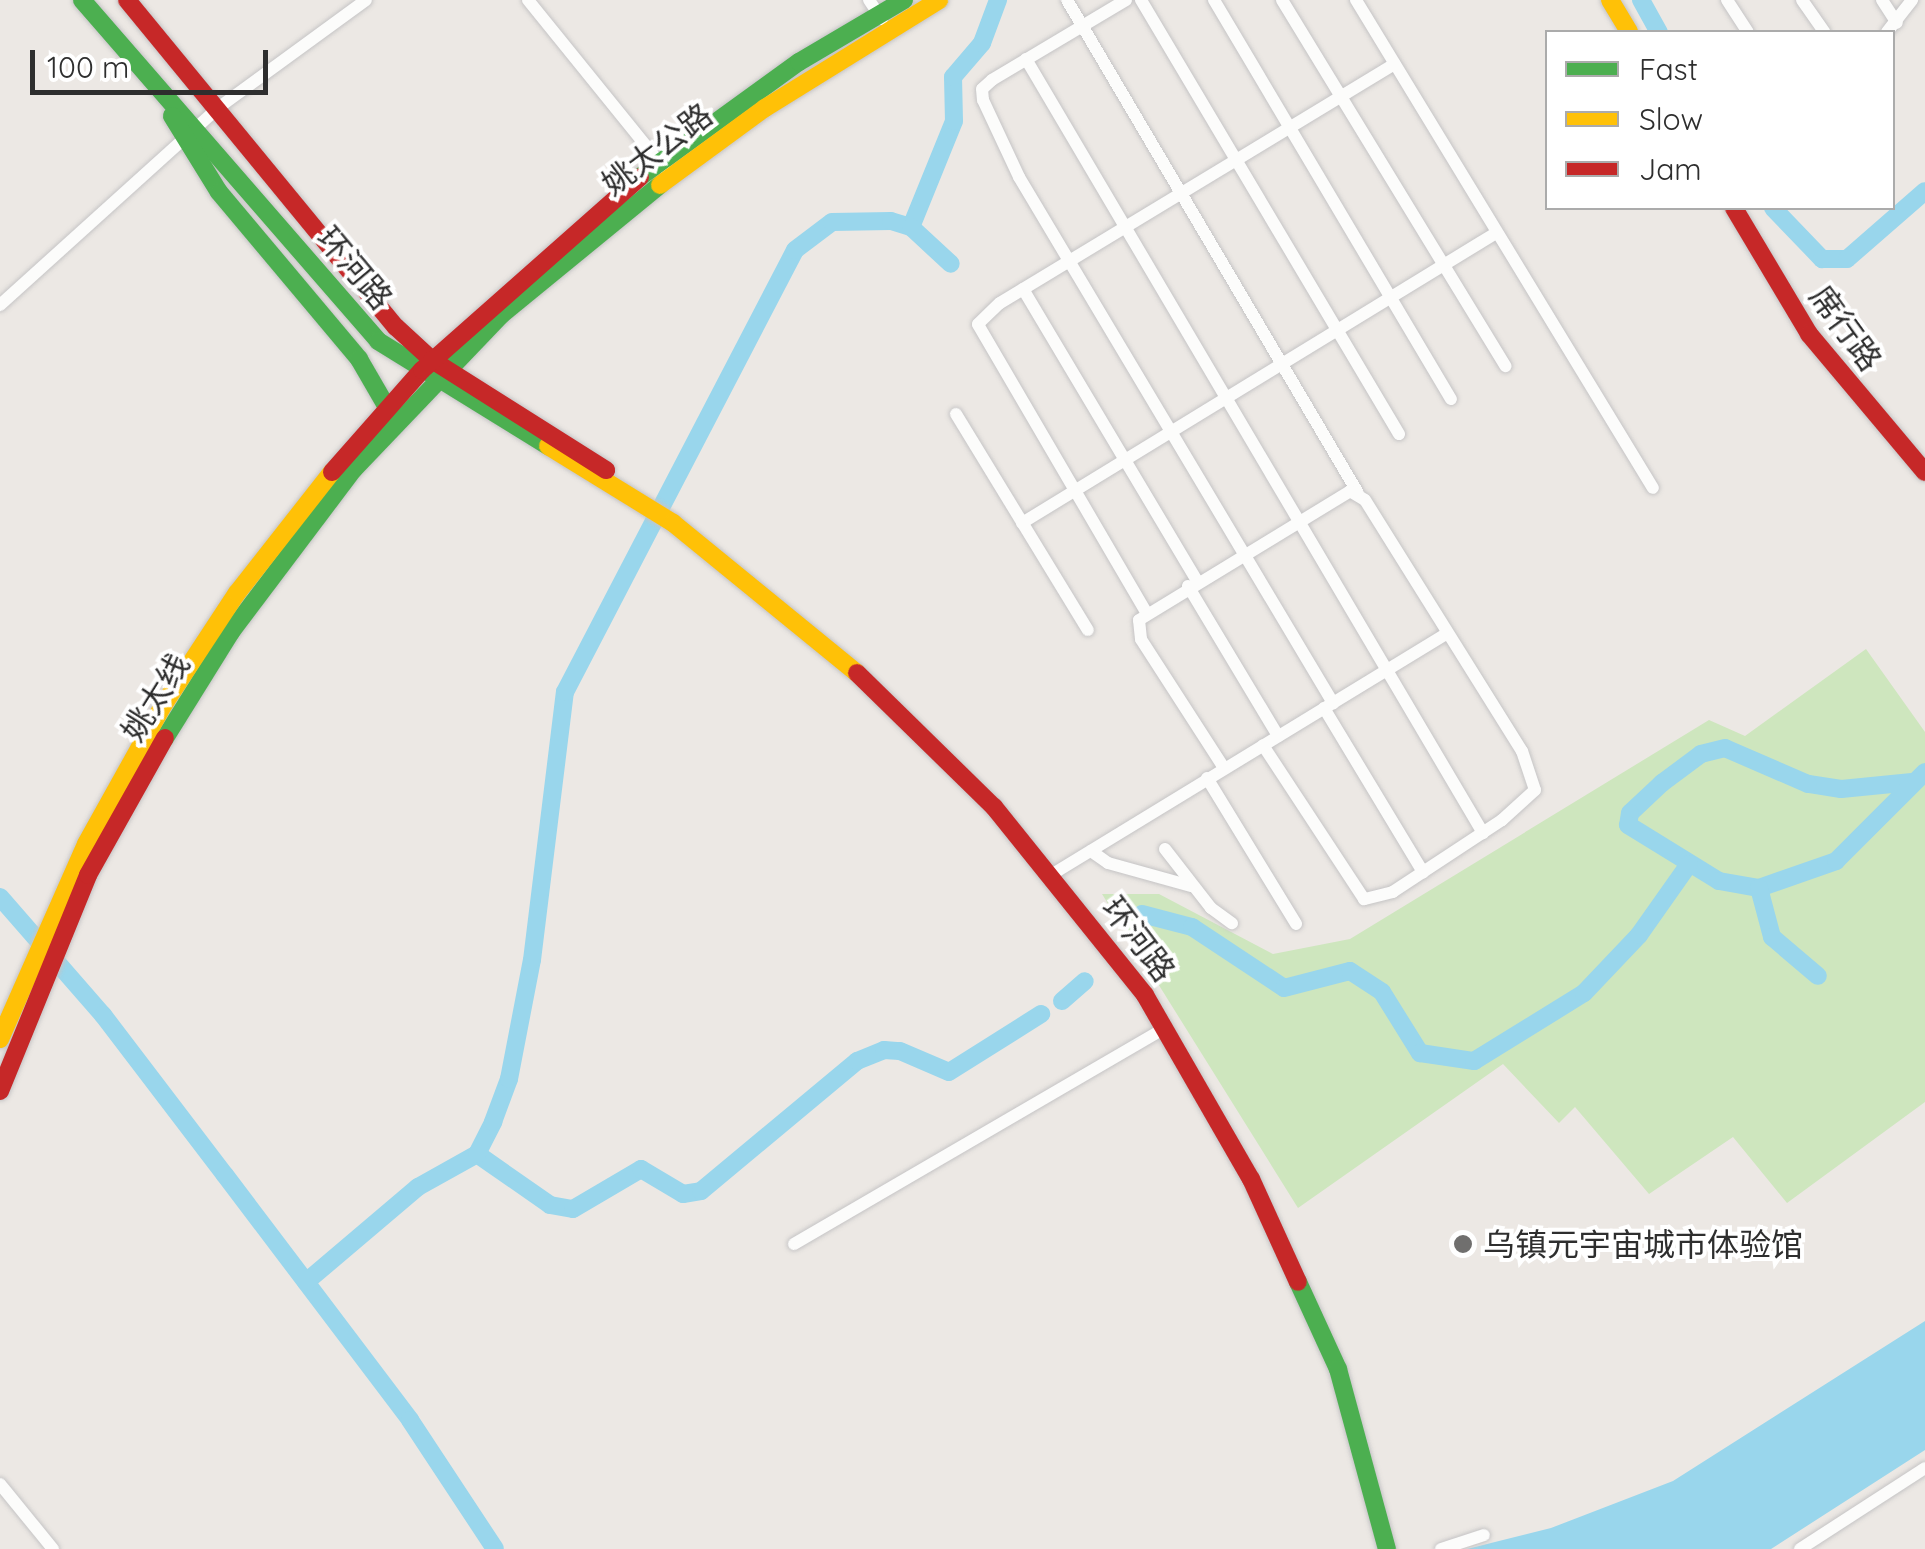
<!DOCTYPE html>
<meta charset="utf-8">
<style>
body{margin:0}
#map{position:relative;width:1925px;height:1549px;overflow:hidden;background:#ece8e4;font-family:Quicksand,"Noto Sans SC",sans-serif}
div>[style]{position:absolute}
.green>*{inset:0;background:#cee6be}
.water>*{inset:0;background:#99d6ec}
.canal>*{height:18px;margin:-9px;padding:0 9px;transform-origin:9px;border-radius:9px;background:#99d6ec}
.roads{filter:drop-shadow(0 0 2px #c5c4c5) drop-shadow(0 0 2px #c5c4c5)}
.street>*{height:12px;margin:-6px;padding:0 6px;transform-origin:6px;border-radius:6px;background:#fcfcfb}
.fast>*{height:18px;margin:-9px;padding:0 9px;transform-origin:9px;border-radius:9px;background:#4caf50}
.slow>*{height:18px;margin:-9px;padding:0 9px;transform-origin:9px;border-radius:9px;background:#ffc107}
.jam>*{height:18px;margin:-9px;padding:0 9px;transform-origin:9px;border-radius:9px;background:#c62828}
.dots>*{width:28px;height:28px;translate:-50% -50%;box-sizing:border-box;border:5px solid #fff;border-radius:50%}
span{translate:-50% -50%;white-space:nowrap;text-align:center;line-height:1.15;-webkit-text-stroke:8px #fff;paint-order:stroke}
.street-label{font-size:32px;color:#2e2e2e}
.poi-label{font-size:32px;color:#2e2e2e}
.left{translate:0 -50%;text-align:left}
.legend{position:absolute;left:1545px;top:30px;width:350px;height:180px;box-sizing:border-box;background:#fff;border:2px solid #ababab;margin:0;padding:12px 18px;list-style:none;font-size:30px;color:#2e2e2e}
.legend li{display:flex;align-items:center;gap:20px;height:50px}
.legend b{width:50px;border:2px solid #ababab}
.scale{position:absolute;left:30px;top:50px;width:238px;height:45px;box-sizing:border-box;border:5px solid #2e2e2e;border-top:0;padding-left:12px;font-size:30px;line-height:35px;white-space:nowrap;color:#2e2e2e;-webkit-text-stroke:8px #fff;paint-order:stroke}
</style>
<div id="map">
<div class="green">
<i style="clip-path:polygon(1866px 649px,1925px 732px,1925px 1102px,1787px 1203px,1733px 1137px,1649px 1194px,1575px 1107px,1559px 1123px,1503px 1064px,1298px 1208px,1102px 894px,1159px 894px,1273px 954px,1350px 939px,1709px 720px,1745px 736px)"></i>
</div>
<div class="water">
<i style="clip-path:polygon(1925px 1321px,1925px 1450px,1771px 1549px,1467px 1549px,1551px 1528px,1673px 1481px)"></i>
</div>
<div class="canal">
<i style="left:1641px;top:0;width:37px;rotate:61deg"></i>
<i style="left:1773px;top:208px;width:71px;rotate:46.1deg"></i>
<i style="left:1822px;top:259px;width:25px"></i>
<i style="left:1847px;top:259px;width:103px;rotate:-41.1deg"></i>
<i style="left:911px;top:227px;width:114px;rotate:-67.9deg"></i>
<i style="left:954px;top:121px;width:44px;rotate:-91.3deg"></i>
<i style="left:953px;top:77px;width:45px;rotate:-49.5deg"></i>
<i style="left:982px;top:43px;width:46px;rotate:-69.6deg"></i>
<i style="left:1912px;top:782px;width:71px;rotate:174.4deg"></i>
<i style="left:1841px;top:789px;width:33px;rotate:-171deg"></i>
<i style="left:1808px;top:784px;width:90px;rotate:-156.6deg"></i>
<i style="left:1725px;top:748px;width:25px;rotate:166deg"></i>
<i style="left:1701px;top:754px;width:49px;rotate:143.4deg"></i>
<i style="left:1662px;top:783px;width:44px;rotate:136.8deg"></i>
<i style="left:1630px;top:813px;width:12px;rotate:99deg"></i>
<i style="left:1628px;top:825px;width:107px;rotate:31.6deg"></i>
<i style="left:1719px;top:881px;width:41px;rotate:9.9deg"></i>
<i style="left:1759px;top:888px;width:82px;rotate:-19.3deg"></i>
<i style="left:1836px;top:861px;width:126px;rotate:-45deg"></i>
<i style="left:1759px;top:888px;width:51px;rotate:75.1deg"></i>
<i style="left:1772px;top:937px;width:60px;rotate:40.3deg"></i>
<i style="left:0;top:897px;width:157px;rotate:48.9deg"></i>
<i style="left:103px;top:1015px;width:201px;rotate:52.7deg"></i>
<i style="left:225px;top:1175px;width:307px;rotate:52.9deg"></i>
<i style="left:410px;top:1420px;width:154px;rotate:56.6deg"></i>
<i style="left:1142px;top:914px;width:52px;rotate:14.6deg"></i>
<i style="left:1192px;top:927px;width:110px;rotate:33.5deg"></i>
<i style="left:1284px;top:988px;width:68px;rotate:-14.4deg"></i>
<i style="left:1350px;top:971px;width:38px;rotate:33deg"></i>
<i style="left:1382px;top:992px;width:72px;rotate:58.1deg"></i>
<i style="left:1420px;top:1053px;width:55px;rotate:8.4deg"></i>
<i style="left:1474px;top:1061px;width:129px;rotate:-31.7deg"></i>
<i style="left:1584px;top:993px;width:80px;rotate:-46.5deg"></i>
<i style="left:1639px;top:935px;width:87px;rotate:-54.8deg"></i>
<i style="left:1062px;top:1001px;width:30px;rotate:-41deg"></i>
<i style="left:477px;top:1154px;width:89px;rotate:34.9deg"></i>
<i style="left:550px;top:1205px;width:23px;rotate:10deg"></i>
<i style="left:573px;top:1209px;width:79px;rotate:-30.5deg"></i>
<i style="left:641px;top:1169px;width:49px;rotate:30.8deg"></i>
<i style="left:683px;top:1194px;width:18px;rotate:-9deg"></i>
<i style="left:701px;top:1191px;width:203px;rotate:-39.8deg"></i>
<i style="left:857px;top:1061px;width:29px;rotate:-22deg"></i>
<i style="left:884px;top:1050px;width:16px;rotate:4deg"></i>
<i style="left:900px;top:1051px;width:53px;rotate:23.2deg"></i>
<i style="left:949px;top:1072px;width:109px;rotate:-32.2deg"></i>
<i style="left:306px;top:1282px;width:147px;rotate:-40.3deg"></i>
<i style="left:418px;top:1187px;width:68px;rotate:-29.2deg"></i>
<i style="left:477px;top:1154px;width:36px;rotate:-63deg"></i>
<i style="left:493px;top:1122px;width:46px;rotate:-69.6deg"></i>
<i style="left:509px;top:1079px;width:121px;rotate:-79.1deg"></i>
<i style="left:532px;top:960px;width:270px;rotate:-83deg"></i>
<i style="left:565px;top:692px;width:498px;rotate:-62.5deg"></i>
<i style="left:795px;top:250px;width:46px;rotate:-37.1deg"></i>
<i style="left:832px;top:222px;width:59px;rotate:-1deg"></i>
<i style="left:891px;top:221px;width:21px;rotate:17deg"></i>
<i style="left:911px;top:227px;width:54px;rotate:42.8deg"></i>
</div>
<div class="roads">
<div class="street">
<i style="left:528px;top:0;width:218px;rotate:51deg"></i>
<i style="left:869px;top:0;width:23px;rotate:56deg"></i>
<i style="left:1067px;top:0;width:572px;rotate:59.45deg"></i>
<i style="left:1126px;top:0;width:156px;rotate:149.2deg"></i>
<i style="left:992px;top:80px;width:13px;rotate:138deg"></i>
<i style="left:982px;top:89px;width:11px;rotate:85deg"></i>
<i style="left:983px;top:100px;width:85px;rotate:64.9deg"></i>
<i style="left:1019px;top:177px;width:613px;rotate:59.16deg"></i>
<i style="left:1141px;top:0;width:505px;rotate:59.27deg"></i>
<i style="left:1214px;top:0;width:464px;rotate:59.3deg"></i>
<i style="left:1282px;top:0;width:429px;rotate:58.6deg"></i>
<i style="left:1356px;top:0;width:571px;rotate:58.68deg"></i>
<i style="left:1727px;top:0;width:38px;rotate:57deg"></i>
<i style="left:1802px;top:0;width:39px;rotate:55deg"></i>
<i style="left:1882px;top:0;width:27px;rotate:57deg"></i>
<i style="left:1887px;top:32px;width:41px;rotate:-52deg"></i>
<i style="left:1026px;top:59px;width:899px;rotate:59.44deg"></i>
<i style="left:1023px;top:289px;width:340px;rotate:59.2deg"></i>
<i style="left:0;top:305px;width:294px;rotate:-42.1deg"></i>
<i style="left:218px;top:108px;width:183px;rotate:-36.1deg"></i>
<i style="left:956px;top:414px;width:253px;rotate:58.6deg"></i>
<i style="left:1022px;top:523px;width:556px;rotate:-31.46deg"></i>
<i style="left:1188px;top:586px;width:175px;rotate:59deg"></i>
<i style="left:1146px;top:612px;width:333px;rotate:-120.3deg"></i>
<i style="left:978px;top:324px;width:30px;rotate:-44deg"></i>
<i style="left:1000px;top:303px;width:461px;rotate:-31.2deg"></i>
<i style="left:1324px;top:708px;width:192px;rotate:58.9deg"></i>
<i style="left:1224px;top:768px;width:153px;rotate:-122.8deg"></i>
<i style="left:1141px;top:639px;width:19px;rotate:-96deg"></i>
<i style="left:1139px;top:620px;width:247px;rotate:-31.4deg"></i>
<i style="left:1350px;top:491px;width:17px;rotate:31deg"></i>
<i style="left:1365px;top:500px;width:296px;rotate:58deg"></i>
<i style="left:1522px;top:751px;width:41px;rotate:71.6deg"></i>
<i style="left:1535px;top:790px;width:45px;rotate:137.7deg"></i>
<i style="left:1502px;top:820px;width:131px;rotate:146.6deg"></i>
<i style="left:1393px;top:892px;width:30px;rotate:166deg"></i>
<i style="left:1364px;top:899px;width:184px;rotate:-123.3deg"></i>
<i style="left:1207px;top:778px;width:171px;rotate:58.6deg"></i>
<i style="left:1165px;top:849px;width:75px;rotate:52.1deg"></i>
<i style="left:1211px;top:908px;width:26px;rotate:36deg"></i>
<i style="left:1091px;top:851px;width:21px;rotate:35deg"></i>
<i style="left:1108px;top:863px;width:86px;rotate:15.5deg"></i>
<i style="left:1051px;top:875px;width:463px;rotate:-31.4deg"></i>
<i style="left:794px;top:1244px;width:429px;rotate:-30.2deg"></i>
<i style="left:0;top:1484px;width:84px;rotate:50.8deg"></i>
<i style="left:1441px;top:1549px;width:45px;rotate:-18deg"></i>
<i style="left:1800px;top:1549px;width:149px;rotate:-32.9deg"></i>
</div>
<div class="fast">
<i style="left:82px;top:0;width:452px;rotate:49deg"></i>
<i style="left:378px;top:341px;width:200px;rotate:31.7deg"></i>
<i style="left:172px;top:116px;width:89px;rotate:58.3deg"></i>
<i style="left:219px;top:192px;width:218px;rotate:50deg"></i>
<i style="left:359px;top:359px;width:58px;rotate:59.9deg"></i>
<i style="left:640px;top:177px;width:196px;rotate:-35.9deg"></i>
<i style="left:799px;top:62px;width:122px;rotate:-30.6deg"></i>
<i style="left:165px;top:738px;width:125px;rotate:-58.1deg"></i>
<i style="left:231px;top:632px;width:204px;rotate:-53deg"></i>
<i style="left:354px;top:469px;width:213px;rotate:-46.3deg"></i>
<i style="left:501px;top:315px;width:205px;rotate:-39.3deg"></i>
<i style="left:1298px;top:1282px;width:96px;rotate:65.3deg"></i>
<i style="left:1338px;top:1369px;width:187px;rotate:74.8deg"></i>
</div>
<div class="slow">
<i style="left:1610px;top:0;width:37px;rotate:59deg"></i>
<i style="left:660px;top:185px;width:130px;rotate:-36.3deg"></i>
<i style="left:765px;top:108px;width:205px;rotate:-31.8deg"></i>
<i style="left:548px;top:446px;width:147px;rotate:31.6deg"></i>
<i style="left:673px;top:523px;width:237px;rotate:39.2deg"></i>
<i style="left:0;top:1039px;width:213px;rotate:-66.2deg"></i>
<i style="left:86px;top:844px;width:160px;rotate:-60.9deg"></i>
<i style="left:164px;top:704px;width:133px;rotate:-56.7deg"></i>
<i style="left:237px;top:593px;width:154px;rotate:-51.9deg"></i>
</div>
<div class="jam">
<i style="left:127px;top:0;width:423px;rotate:50.6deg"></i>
<i style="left:396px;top:327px;width:49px;rotate:42.5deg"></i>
<i style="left:432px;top:360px;width:206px;rotate:32.3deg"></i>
<i style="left:1734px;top:208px;width:147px;rotate:59.2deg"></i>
<i style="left:1809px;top:334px;width:180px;rotate:50deg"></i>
<i style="left:332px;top:472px;width:136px;rotate:-48.6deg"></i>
<i style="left:422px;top:370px;width:291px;rotate:-41.5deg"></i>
<i style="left:857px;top:673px;width:192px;rotate:44.4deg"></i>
<i style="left:994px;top:807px;width:241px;rotate:51.2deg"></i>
<i style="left:1145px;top:995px;width:212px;rotate:60.1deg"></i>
<i style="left:1251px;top:1179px;width:113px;rotate:65.5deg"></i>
<i style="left:0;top:1091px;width:233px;rotate:-67.8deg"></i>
<i style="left:88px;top:875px;width:157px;rotate:-60.7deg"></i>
</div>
</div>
<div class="dots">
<i style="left:1463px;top:1244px;background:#706f6e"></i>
</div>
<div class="street-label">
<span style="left:657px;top:149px;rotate:-37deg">姚太公路</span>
<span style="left:355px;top:268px;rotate:50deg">环河路</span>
<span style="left:1846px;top:328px;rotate:54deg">席行路</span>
<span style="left:155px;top:697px;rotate:-58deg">姚太线</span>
<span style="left:1139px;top:939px;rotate:53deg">环河路</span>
</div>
<div class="poi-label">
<span class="left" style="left:1483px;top:1244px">乌镇元宇宙城市体验馆</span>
</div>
<ul class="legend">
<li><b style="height:12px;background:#4caf50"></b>Fast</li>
<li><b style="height:12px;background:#ffc107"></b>Slow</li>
<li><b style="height:12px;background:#c62828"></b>Jam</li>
</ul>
<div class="scale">100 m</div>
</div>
